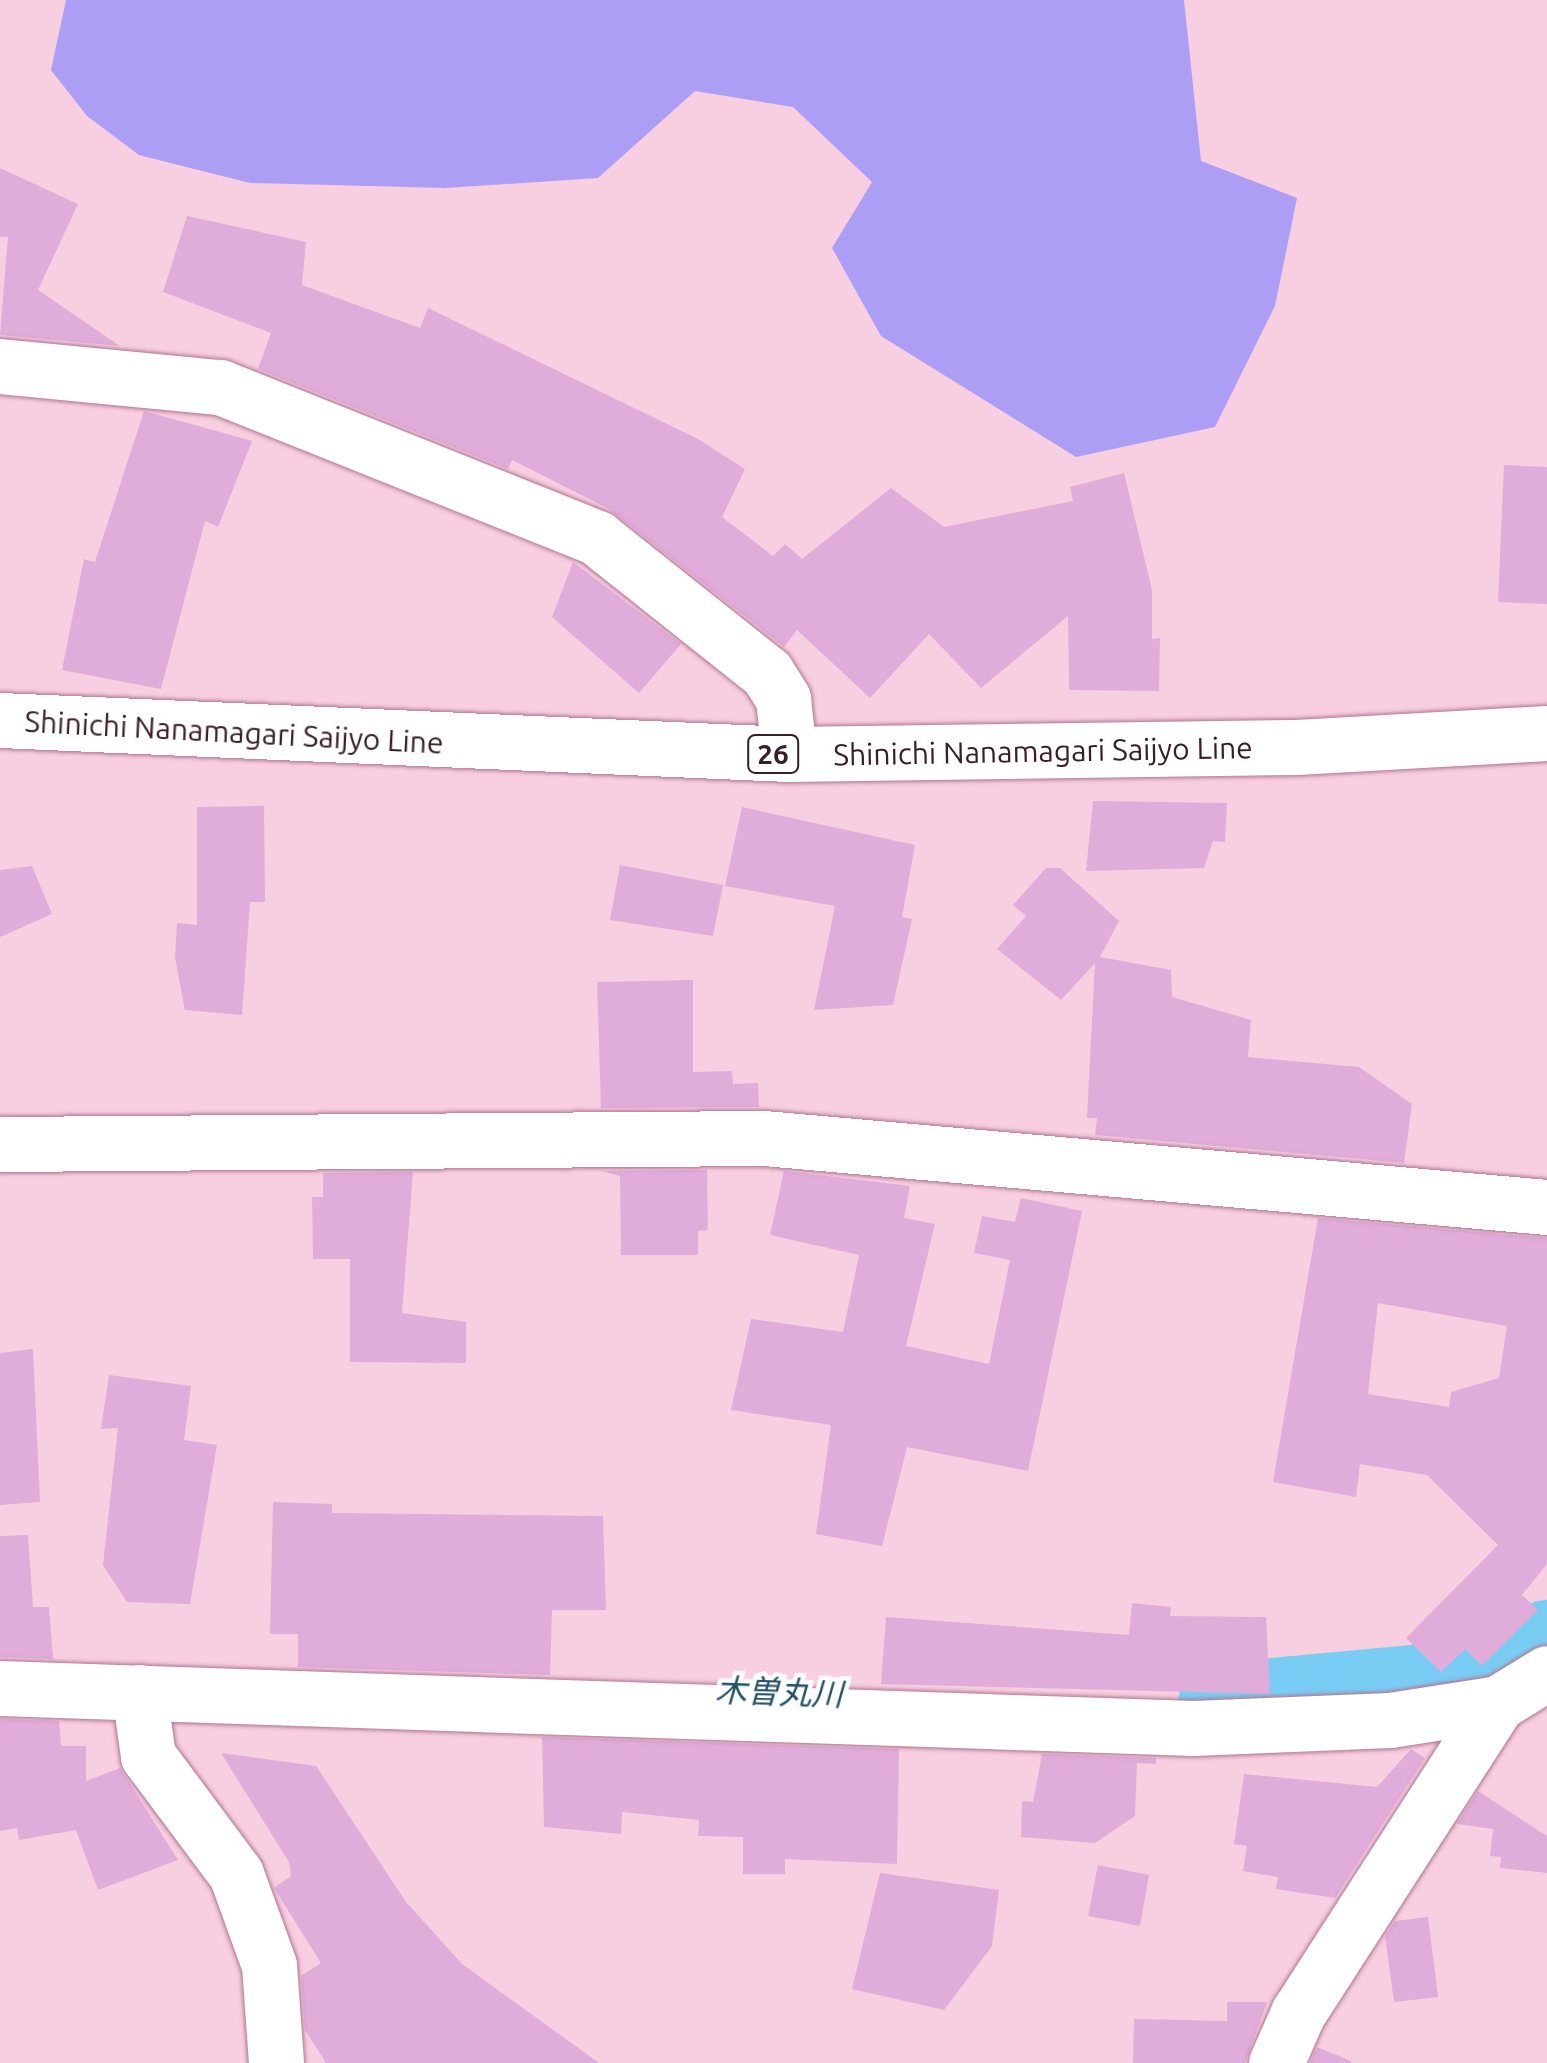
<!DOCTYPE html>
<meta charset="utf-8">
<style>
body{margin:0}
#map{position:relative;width:1547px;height:2063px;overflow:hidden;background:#f8cfe0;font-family:Ubuntu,"Noto Sans JP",sans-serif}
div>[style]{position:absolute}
.forest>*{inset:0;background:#ad9ef5}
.river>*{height:82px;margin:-41px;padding:0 41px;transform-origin:41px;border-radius:41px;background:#79cdf5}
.building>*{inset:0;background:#e0acd9}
.roads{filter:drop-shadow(0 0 2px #b17490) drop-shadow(0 0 2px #b17490)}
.minor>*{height:55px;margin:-27.5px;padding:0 27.5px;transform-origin:27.5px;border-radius:27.5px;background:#fff}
.major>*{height:55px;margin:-27.5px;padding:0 27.5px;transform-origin:27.5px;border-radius:27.5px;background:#fff}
span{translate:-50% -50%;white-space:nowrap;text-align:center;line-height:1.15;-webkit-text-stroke:9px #fdfdfd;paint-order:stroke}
.shield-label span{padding:2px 8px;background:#fdfdfd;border:2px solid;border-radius:8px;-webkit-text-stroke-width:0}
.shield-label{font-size:28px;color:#371e2a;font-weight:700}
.street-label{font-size:30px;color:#371e2a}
.water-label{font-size:32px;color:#225066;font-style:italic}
</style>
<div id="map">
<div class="forest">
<i style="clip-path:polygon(66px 0,1184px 0,1201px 161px,1297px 198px,1275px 306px,1215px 427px,1076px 457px,881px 336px,832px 248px,872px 182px,793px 107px,695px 91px,598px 178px,445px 188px,250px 183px,139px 155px,87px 116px,51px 70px)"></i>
</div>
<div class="river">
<i style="left:1219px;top:1704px;width:262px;rotate:-5.3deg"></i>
<i style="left:1480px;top:1680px;width:78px;rotate:-30.2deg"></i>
</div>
<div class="building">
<i style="clip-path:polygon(0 168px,78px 204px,38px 290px,120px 346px,0 335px,8px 237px,0 237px)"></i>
<i style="clip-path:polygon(187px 216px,306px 242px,302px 285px,420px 328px,428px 308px,698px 439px,745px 469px,722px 517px,773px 556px,785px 544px,802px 559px,891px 488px,944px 527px,1073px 501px,1070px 487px,1124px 473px,1152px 590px,1152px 639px,1160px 638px,1159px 691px,1069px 690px,1068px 616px,981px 688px,929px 634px,870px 698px,797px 630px,784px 647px,609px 509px,512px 460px,508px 469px,258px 369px,271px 333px,163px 292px)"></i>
<i style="clip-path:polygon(144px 411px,252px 441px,218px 527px,205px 521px,161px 689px,62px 670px,84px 559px,95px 562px)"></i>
<i style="clip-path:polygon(1504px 465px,1547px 467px,1547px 604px,1498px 602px)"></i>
<i style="clip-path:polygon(573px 562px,681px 644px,639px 693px,552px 617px)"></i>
<i style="clip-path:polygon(1093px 801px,1227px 803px,1225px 842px,1213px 841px,1204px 868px,1086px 871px)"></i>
<i style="clip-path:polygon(264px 806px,265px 902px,250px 902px,242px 1015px,185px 1010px,175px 958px,177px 923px,197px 925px,197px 807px)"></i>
<i style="clip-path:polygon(742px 807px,915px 845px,902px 917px,912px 919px,893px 1005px,814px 1010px,835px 906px,725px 886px)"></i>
<i style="clip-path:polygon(620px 865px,723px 885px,713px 936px,610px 920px)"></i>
<i style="clip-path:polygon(32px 866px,52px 914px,0 937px,0 870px)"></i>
<i style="clip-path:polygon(1046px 868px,1060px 868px,1119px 921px,1100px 957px,1171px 970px,1172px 997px,1251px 1020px,1248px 1057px,1359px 1067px,1412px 1104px,1404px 1163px,1095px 1135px,1097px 1118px,1087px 1118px,1095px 963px,1061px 1000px,997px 949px,1026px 916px,1013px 905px)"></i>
<i style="clip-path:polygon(693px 980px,693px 1072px,732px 1071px,733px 1084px,758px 1083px,759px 1107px,601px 1108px,597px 982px)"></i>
<i style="clip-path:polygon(707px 1170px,708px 1230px,698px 1231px,698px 1255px,621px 1255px,620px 1176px,602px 1171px)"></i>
<i style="clip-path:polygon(784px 1171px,910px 1186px,904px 1218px,935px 1224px,906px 1346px,989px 1364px,1010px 1260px,974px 1253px,982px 1216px,1015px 1222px,1021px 1198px,1082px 1211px,1028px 1471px,907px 1447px,882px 1546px,816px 1534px,831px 1425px,731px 1410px,751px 1319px,843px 1332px,859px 1255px,770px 1235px)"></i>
<i style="clip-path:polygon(413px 1172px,402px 1313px,466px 1322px,466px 1363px,350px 1362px,350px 1259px,313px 1259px,312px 1197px,323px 1197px,323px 1173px)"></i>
<i style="clip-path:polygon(evenodd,1318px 1218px,1547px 1238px,1547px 1564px,1522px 1595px,1538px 1610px,1482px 1666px,1465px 1649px,1441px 1672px,1406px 1638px,1498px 1545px,1427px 1475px,1360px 1464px,1356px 1497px,1273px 1482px,1318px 1218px,1378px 1303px,1507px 1326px,1499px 1378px,1451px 1392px,1449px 1407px,1368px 1394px,1378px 1303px)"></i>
<i style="clip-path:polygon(33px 1349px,40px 1502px,0 1505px,0 1353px)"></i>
<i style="clip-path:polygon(109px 1375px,191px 1386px,184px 1440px,217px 1445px,190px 1604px,127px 1602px,103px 1565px,118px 1428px,101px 1429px)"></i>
<i style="clip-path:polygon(273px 1502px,332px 1504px,332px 1513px,603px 1516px,606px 1610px,552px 1610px,550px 1675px,298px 1667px,298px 1634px,270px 1634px)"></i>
<i style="clip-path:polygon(28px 1535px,33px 1607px,49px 1607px,53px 1659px,0 1657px,0 1536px)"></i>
<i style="clip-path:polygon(1132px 1603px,1171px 1607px,1170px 1616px,1266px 1617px,1270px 1694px,881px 1684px,886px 1617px,1129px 1635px)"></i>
<i style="clip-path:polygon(0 1719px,59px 1721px,61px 1746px,86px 1746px,86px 1781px,120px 1768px,178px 1860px,98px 1890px,76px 1830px,19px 1840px,17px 1828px,0 1831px)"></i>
<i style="clip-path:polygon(542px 1737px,899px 1749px,897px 1864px,785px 1859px,785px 1874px,743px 1874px,743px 1837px,698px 1836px,699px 1820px,622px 1812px,621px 1834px,544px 1827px)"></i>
<i style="clip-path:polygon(1411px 1749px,1425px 1758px,1335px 1898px,1276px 1889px,1278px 1877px,1243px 1871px,1247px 1846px,1234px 1844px,1244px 1774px,1377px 1787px)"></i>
<i style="clip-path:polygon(221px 1753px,316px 1766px,406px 1902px,462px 1964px,599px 2063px,326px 2063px,305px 2030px,301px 1976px,321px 1963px,274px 1888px,291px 1876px,289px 1862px)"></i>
<i style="clip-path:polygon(1042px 1754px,1156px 1758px,1156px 1764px,1137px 1763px,1135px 1816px,1095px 1843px,1021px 1837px,1022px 1801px,1033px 1802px)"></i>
<i style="clip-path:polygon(1478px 1791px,1547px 1836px,1547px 1873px,1500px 1868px,1501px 1857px,1490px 1856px,1493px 1829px,1457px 1824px)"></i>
<i style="clip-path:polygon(1098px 1865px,1149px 1875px,1140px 1926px,1088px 1916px)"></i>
<i style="clip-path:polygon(880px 1873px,999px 1890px,992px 1946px,944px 2010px,852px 1989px)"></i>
<i style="clip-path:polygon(1428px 1917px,1438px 1997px,1394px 2002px,1385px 1936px,1395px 1921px)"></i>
<i style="clip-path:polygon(1227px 2002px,1267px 2002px,1245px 2063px,1133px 2063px,1134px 2019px,1227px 2021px)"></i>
<i style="clip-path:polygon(1317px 2047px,1351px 2061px,1351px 2063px,1310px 2063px)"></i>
</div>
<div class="roads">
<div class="minor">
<i style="left:0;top:366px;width:221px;rotate:5.5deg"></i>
<i style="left:220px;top:387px;width:406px;rotate:21.8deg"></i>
<i style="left:597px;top:538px;width:217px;rotate:38.5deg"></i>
<i style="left:767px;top:673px;width:31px;rotate:58deg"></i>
<i style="left:783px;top:699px;width:55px;rotate:83.8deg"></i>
<i style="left:0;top:1144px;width:764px;rotate:-0.45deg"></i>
<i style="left:764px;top:1138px;width:786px;rotate:5.04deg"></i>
<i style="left:0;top:1688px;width:1194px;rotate:1.92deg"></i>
<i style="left:1193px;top:1728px;width:197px;rotate:-2.3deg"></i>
<i style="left:1390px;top:1720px;width:109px;rotate:-8.9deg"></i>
<i style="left:1498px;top:1703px;width:57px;rotate:-31.5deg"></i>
<i style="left:139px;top:1692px;width:65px;rotate:82deg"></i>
<i style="left:148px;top:1756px;width:147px;rotate:53.3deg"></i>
<i style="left:236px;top:1874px;width:97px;rotate:70.1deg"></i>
<i style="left:269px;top:1965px;width:98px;rotate:85.9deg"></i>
<i style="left:1276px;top:2063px;width:55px;rotate:-66.3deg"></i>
<i style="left:1298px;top:2013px;width:369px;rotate:-57.2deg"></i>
</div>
<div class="major">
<i style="left:0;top:720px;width:790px;rotate:2.47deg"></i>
<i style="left:789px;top:754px;width:507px;rotate:-0.79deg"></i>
<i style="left:1296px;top:747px;width:251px;rotate:-3.2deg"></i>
</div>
</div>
<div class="shield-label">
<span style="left:773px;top:754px">26</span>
</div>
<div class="street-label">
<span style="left:234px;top:732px;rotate:3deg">Shinichi Nanamagari Saijyo Line</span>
<span style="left:1043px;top:751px;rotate:-1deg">Shinichi Nanamagari Saijyo Line</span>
</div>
<div class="water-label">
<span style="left:779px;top:1692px;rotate:2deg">木曽丸川</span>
</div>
</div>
